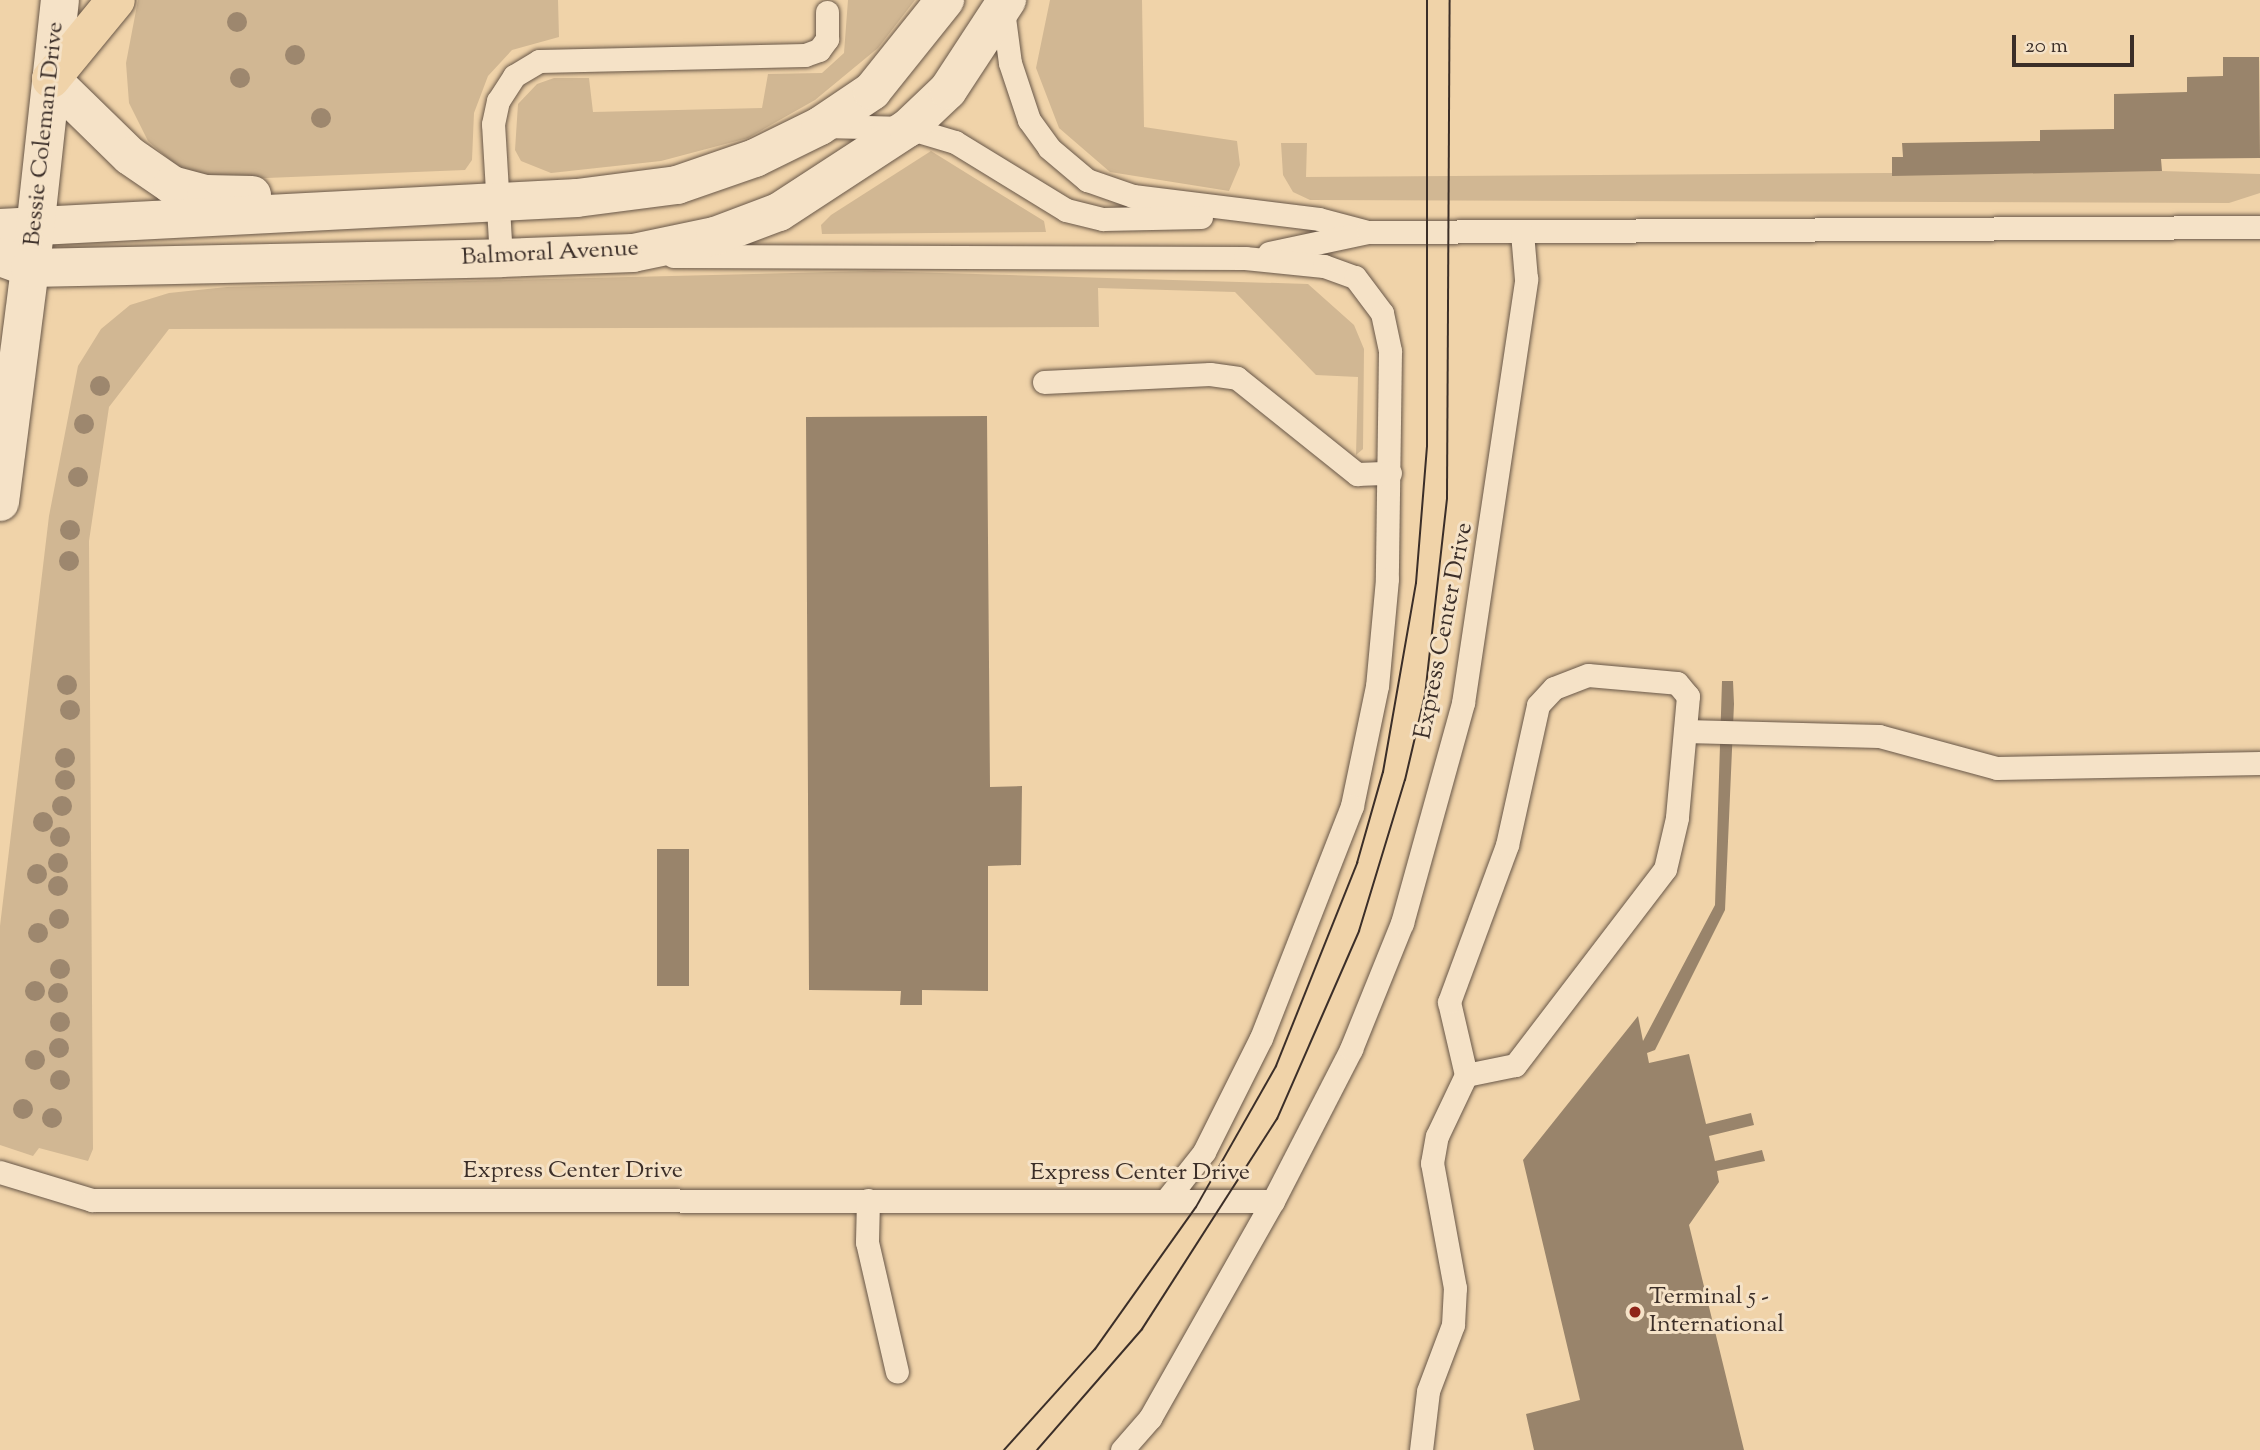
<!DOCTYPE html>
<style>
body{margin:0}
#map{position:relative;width:2260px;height:1450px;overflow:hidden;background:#f0d3a9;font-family:"Sorts Mill Goudy",serif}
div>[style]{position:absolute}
.green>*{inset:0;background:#d1b793}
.building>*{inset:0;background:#99846b}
.roads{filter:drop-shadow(0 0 2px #685748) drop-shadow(0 0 2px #685748)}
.lane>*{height:23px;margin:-11.5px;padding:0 11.5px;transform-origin:11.5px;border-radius:11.5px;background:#f5e2c7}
.street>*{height:38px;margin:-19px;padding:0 19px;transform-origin:19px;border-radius:19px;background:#f5e2c7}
.secondary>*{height:38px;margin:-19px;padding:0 19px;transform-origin:19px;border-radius:19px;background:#f5e2c7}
.highway>*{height:38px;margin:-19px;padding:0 19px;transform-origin:19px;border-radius:19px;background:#f0d3a9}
.tram>*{height:2px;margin:-1px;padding:0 1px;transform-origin:1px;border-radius:1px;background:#3b2e28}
.trees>*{width:20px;height:20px;margin:-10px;border-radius:50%;background:#9d876e}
.dots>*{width:19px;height:19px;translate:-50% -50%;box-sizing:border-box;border:4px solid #f5e2c7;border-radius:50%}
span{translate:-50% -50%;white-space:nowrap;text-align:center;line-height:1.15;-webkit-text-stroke:6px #f5e2c7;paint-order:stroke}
.street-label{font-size:24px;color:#3b2e28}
.poi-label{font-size:24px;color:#3b2e28}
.left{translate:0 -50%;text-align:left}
.scale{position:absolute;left:2012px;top:35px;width:122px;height:32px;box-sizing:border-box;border:4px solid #3b2e28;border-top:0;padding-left:9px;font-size:21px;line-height:24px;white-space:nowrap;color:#3b2e28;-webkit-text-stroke:5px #f5e2c7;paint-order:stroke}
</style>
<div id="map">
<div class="green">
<i style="clip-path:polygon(138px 0,558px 0,559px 37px,512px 50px,488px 76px,474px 113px,472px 160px,465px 170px,216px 180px,179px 168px,148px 141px,129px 103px,126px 63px)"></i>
<i style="clip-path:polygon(848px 0,915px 0,878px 48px,815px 100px,748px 138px,661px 161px,551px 173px,521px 161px,515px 150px,518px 104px,537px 84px,554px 78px,589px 78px,593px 112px,762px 108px,768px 74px,822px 73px,844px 53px)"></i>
<i style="clip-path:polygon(1050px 0,1142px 0,1144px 127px,1237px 141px,1240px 165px,1229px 191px,1110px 172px,1059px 128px,1036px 68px)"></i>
<i style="clip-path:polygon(1281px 143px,1307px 143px,1306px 177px,2162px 171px,2260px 174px,2260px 193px,2229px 203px,1310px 200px,1293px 192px,1283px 175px)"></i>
<i style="clip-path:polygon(931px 151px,1044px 221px,1046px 232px,822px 234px,821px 225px,831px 215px)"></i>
<i style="clip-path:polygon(874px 271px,1308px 284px,1354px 325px,1364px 349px,1363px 449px,1356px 455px,1358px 377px,1316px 375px,1235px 292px,1098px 288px,1099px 327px,169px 329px,109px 407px,89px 541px,93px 1149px,88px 1161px,39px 1148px,33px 1156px,0 1145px,0 926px,49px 516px,78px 366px,101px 329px,130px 305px,169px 293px,227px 287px)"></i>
</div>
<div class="building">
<i style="clip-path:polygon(2223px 57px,2259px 57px,2260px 158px,2161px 159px,2162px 171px,1892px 176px,1892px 157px,1903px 157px,1902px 143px,2040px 141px,2040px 130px,2114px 129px,2114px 94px,2187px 92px,2187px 77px,2223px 76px)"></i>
<i style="clip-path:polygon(987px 416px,990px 787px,1022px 786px,1021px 865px,988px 866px,988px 991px,922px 990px,922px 1005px,900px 1005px,901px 991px,809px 990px,806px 417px)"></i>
<i style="clip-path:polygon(1722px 681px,1733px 681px,1734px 704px,1725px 910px,1655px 1050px,1647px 1053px,1649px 1063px,1689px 1054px,1706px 1124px,1751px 1113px,1754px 1125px,1709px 1136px,1715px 1161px,1762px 1150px,1765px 1161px,1717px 1171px,1719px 1182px,1689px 1225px,1744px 1450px,1534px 1450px,1526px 1414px,1580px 1400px,1523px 1160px,1638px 1016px,1643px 1041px,1715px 905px)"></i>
<i style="clip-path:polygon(657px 849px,689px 849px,689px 986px,657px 986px)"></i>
</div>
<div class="roads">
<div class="lane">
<i style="left:1003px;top:10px;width:53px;rotate:82.5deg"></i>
<i style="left:1010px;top:63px;width:60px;rotate:71.6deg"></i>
<i style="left:1029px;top:120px;width:34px;rotate:54deg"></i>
<i style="left:1049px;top:148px;width:50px;rotate:40.1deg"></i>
<i style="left:1087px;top:180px;width:49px;rotate:19.2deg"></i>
<i style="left:1133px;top:196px;width:187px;rotate:7deg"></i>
<i style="left:1319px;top:219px;width:47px;rotate:14.9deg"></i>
<i style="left:823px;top:126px;width:85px;rotate:1.3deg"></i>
<i style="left:908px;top:128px;width:49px;rotate:16.6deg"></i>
<i style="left:955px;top:142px;width:130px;rotate:31.5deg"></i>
<i style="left:1066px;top:210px;width:38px;rotate:14deg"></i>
<i style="left:1103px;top:219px;width:98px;rotate:-1.2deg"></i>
<i style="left:1269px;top:253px;width:101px;rotate:-12deg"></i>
<i style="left:1368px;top:232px;width:892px;rotate:-0.32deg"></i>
<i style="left:673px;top:256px;width:572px;rotate:0.2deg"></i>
<i style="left:1245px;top:258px;width:79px;rotate:5.8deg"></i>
<i style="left:1324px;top:266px;width:33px;rotate:20deg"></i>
<i style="left:1355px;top:277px;width:45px;rotate:53.1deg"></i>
<i style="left:1382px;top:313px;width:39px;rotate:78deg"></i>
<i style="left:1390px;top:351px;width:228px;rotate:90.8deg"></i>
<i style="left:1387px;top:579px;width:107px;rotate:95.3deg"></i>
<i style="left:1377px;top:686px;width:123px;rotate:101.8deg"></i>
<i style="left:1352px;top:806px;width:249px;rotate:111.4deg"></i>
<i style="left:1261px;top:1038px;width:127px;rotate:116.6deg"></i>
<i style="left:1204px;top:1152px;width:60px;rotate:128.2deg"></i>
<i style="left:501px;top:258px;width:134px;rotate:-93.4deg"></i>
<i style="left:493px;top:124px;width:24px;rotate:-78deg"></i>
<i style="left:498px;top:101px;width:30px;rotate:-57deg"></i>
<i style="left:514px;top:76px;width:29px;rotate:-31deg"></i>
<i style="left:539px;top:61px;width:266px;rotate:-1.3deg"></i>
<i style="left:805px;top:55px;width:15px;rotate:-20deg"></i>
<i style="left:819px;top:50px;width:14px;rotate:-54deg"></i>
<i style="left:827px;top:39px;width:27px;rotate:-90deg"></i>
<i style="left:1044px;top:382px;width:166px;rotate:-2.8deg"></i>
<i style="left:1210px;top:374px;width:27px;rotate:8deg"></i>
<i style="left:1237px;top:378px;width:154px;rotate:38.7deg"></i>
<i style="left:1357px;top:474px;width:33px;rotate:-2deg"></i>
<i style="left:1685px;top:731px;width:194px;rotate:1.5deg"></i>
<i style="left:1879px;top:736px;width:122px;rotate:15.2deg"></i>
<i style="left:1997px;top:768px;width:263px;rotate:-1.1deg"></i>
<i style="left:0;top:1172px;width:96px;rotate:16.9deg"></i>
<i style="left:92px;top:1200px;width:1181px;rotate:0.05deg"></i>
<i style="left:1273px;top:1201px;width:171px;rotate:-62.8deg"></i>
<i style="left:1351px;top:1049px;width:136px;rotate:-68deg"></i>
<i style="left:1402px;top:923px;width:228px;rotate:-74.5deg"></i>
<i style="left:1463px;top:703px;width:429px;rotate:-81.5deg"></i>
<i style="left:1526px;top:279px;width:47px;rotate:-94.9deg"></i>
<i style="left:868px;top:1200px;width:42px;rotate:91.4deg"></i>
<i style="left:867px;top:1242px;width:133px;rotate:77deg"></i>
<i style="left:1122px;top:1450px;width:43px;rotate:-48.8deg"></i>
<i style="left:1150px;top:1418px;width:249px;rotate:-60.5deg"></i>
<i style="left:1421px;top:1450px;width:59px;rotate:-83.2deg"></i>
<i style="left:1428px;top:1391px;width:71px;rotate:-69.3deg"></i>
<i style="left:1453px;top:1325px;width:37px;rotate:-87deg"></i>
<i style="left:1455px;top:1288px;width:127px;rotate:-100.4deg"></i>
<i style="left:1432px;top:1163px;width:27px;rotate:-80deg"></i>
<i style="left:1437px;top:1136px;width:68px;rotate:-64.6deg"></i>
<i style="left:1466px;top:1075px;width:75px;rotate:-103.1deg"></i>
<i style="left:1449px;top:1002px;width:167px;rotate:-69.7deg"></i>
<i style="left:1507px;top:845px;width:143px;rotate:-77.5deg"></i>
<i style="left:1538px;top:705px;width:23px;rotate:-47deg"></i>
<i style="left:1554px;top:688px;width:36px;rotate:-21deg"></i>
<i style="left:1588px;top:675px;width:89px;rotate:5.1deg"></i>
<i style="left:1677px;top:683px;width:17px;rotate:50deg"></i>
<i style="left:1688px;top:696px;width:122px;rotate:95.2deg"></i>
<i style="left:1677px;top:818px;width:52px;rotate:103.2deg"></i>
<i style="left:1665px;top:869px;width:247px;rotate:127.4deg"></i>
<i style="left:1515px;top:1065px;width:50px;rotate:168.5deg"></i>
</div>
<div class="street">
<i style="left:0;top:502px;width:236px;rotate:-82.7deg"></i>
</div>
<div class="secondary">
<i style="left:51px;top:79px;width:110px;rotate:44.3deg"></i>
<i style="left:130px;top:156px;width:51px;rotate:34.6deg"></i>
<i style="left:172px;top:185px;width:35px;rotate:15deg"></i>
<i style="left:206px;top:194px;width:46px;rotate:1.2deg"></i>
<i style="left:0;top:228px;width:578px;rotate:-2.98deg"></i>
<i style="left:577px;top:198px;width:101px;rotate:-7.4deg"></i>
<i style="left:677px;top:185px;width:83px;rotate:-19.1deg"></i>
<i style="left:755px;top:158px;width:72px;rotate:-26.2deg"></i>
<i style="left:820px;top:126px;width:63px;rotate:-33.9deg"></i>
<i style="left:872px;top:91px;width:117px;rotate:-51.3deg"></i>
<i style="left:33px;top:248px;width:249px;rotate:-83.8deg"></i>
<i style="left:0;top:257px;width:32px;rotate:20deg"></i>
<i style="left:30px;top:268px;width:471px;rotate:-1.2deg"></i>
<i style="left:501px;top:258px;width:132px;rotate:-2.2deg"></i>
<i style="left:633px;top:253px;width:84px;rotate:-11.7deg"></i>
<i style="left:715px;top:236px;width:68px;rotate:-20.6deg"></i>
<i style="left:779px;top:212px;width:154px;rotate:-33.1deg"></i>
<i style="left:908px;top:128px;width:55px;rotate:-43.5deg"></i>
<i style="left:948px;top:90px;width:108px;rotate:-56.8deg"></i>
</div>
<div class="highway">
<i style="left:51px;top:79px;width:102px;rotate:-50.6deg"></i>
</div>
</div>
<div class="tram">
<i style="left:1004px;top:1450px;width:136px;rotate:-48deg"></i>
<i style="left:1095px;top:1349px;width:174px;rotate:-54.6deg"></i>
<i style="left:1196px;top:1207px;width:162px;rotate:-60.4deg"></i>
<i style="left:1276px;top:1066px;width:219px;rotate:-68.2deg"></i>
<i style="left:1357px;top:863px;width:95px;rotate:-74.1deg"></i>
<i style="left:1383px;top:772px;width:192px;rotate:-80.1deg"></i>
<i style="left:1416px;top:583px;width:137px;rotate:-85.4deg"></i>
<i style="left:1427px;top:446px;width:446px;rotate:-90deg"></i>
<i style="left:1037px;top:1450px;width:160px;rotate:-49deg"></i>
<i style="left:1142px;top:1329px;width:250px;rotate:-57.3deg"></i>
<i style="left:1277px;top:1119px;width:205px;rotate:-66.4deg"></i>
<i style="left:1359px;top:931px;width:158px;rotate:-73.1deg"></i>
<i style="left:1405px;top:780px;width:87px;rotate:-76.8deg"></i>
<i style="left:1425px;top:695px;width:198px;rotate:-83.6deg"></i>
<i style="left:1447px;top:498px;width:498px;rotate:-89.7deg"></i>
</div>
<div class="trees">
<i style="left:237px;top:22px"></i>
<i style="left:295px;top:55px"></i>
<i style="left:240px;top:78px"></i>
<i style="left:321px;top:118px"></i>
<i style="left:100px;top:386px"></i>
<i style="left:84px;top:424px"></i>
<i style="left:78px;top:477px"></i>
<i style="left:70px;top:530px"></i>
<i style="left:69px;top:561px"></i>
<i style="left:67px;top:685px"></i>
<i style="left:70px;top:710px"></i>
<i style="left:65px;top:758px"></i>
<i style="left:65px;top:780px"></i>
<i style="left:62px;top:806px"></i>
<i style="left:43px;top:822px"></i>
<i style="left:60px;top:837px"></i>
<i style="left:58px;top:863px"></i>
<i style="left:37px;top:874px"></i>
<i style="left:58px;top:886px"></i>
<i style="left:59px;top:919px"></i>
<i style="left:38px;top:933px"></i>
<i style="left:60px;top:969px"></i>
<i style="left:35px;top:991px"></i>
<i style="left:58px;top:993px"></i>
<i style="left:60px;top:1022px"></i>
<i style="left:59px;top:1048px"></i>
<i style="left:35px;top:1060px"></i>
<i style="left:60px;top:1080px"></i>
<i style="left:23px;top:1109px"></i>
<i style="left:52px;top:1118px"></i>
</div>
<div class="dots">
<i style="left:1635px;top:1312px;background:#8f2418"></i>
</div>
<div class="street-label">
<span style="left:45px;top:134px;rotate:-84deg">Bessie Coleman Drive</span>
<span style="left:550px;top:254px;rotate:-3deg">Balmoral Avenue</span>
<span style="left:1445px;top:631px;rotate:-79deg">Express Center Drive</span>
<span style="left:573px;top:1172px">Express Center Drive</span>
<span style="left:1140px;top:1174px">Express Center Drive</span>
</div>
<div class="poi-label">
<span class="left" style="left:1649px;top:1312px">Terminal 5 -<br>International</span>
</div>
<div class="scale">20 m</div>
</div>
